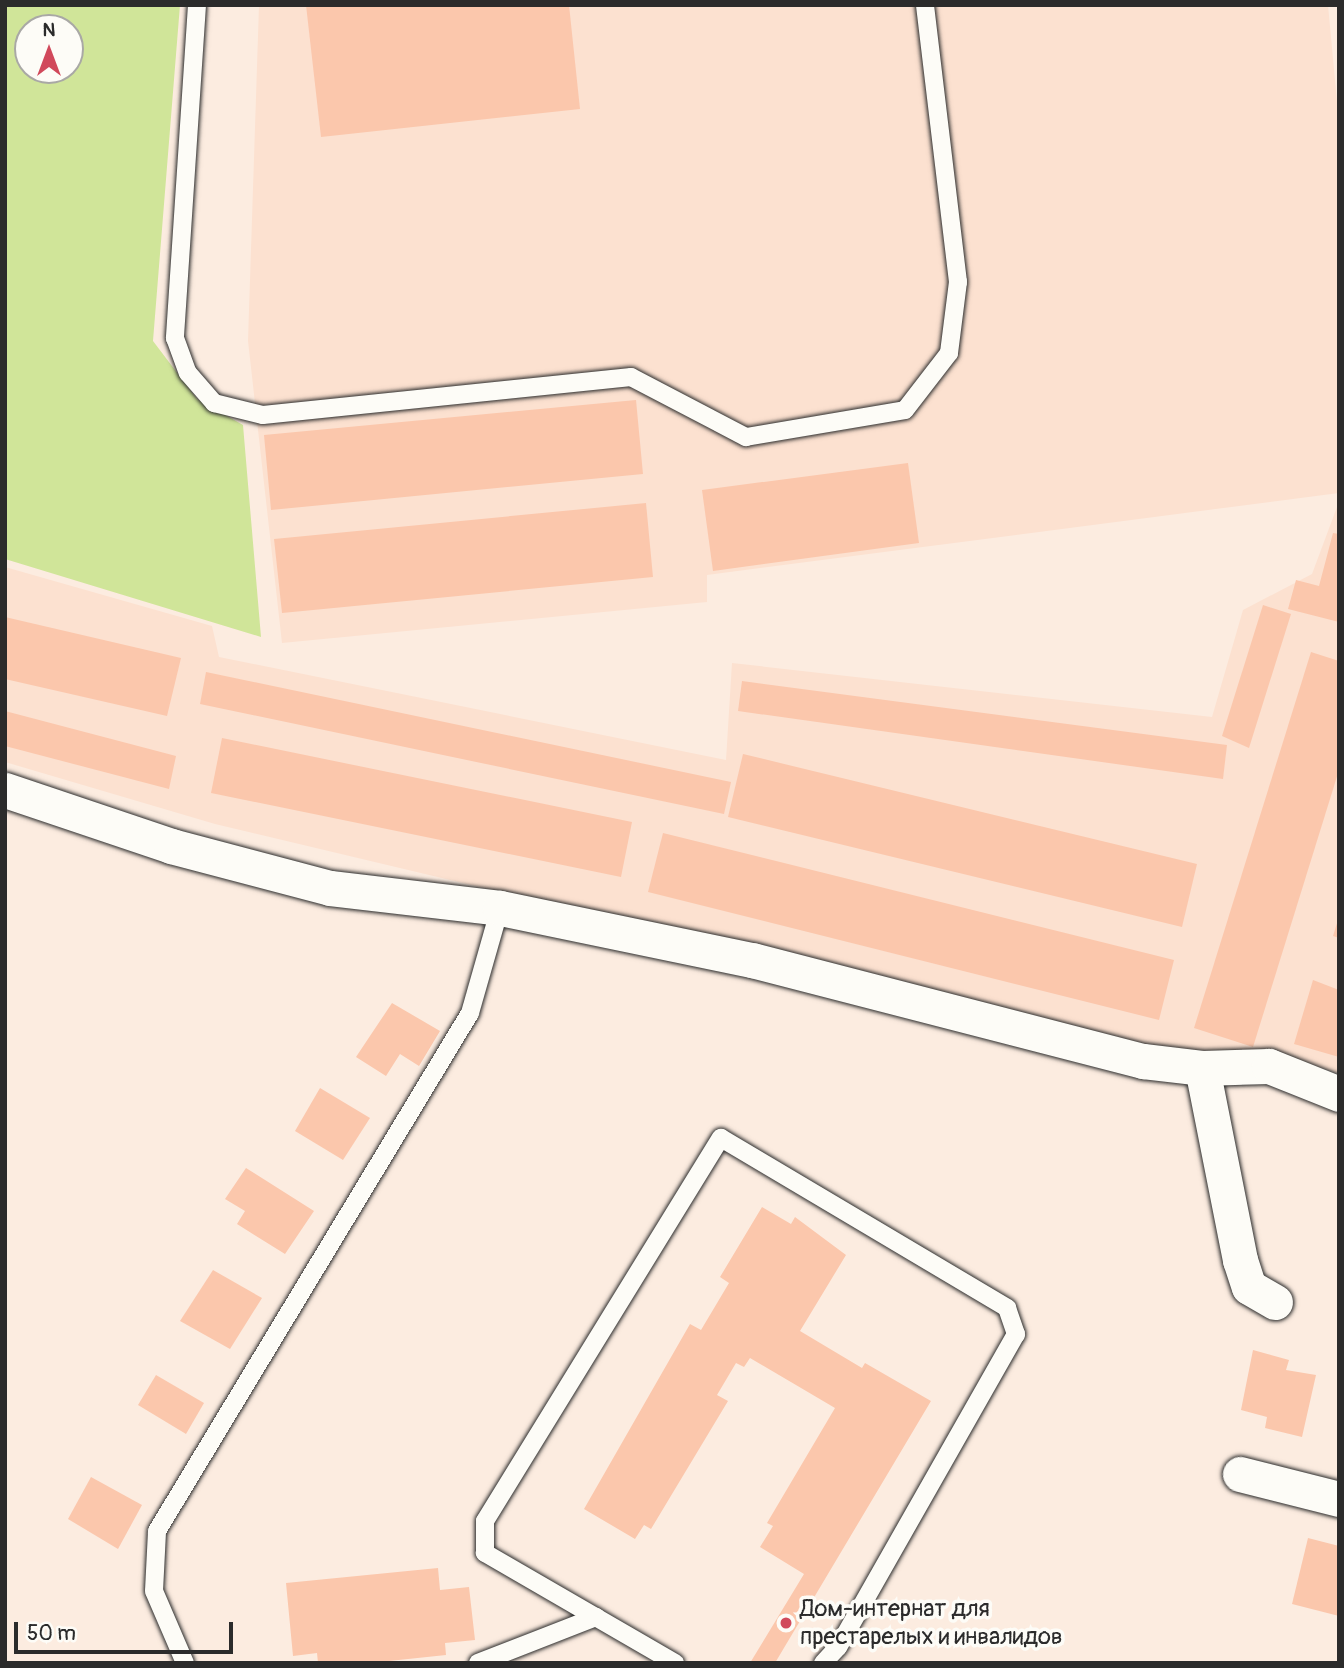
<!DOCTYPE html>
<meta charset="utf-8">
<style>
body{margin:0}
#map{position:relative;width:1344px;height:1668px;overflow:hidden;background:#fcece0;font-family:Pangolin,sans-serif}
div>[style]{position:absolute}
.built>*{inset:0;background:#fce1d0}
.green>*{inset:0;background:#d0e599}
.building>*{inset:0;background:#fbc7ac}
.roads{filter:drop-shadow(0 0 2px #2b2b2b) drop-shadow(0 0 2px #2b2b2b)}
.lane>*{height:18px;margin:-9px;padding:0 9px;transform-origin:9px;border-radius:9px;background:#fdfcf7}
.street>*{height:35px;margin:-17.5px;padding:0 17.5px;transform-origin:17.5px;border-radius:17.5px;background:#fdfcf7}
.dots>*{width:19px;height:19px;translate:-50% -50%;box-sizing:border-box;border:4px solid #fdfcf7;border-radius:50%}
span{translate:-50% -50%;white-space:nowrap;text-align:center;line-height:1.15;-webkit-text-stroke:7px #fdfcf7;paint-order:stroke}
.poi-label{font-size:24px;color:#2b2b2b}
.left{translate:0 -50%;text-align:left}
.frame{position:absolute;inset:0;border:7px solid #2b2b2b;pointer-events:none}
.north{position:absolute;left:14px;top:14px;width:70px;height:70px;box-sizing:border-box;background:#fdfcf7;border:2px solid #a9a8a5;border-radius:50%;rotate:0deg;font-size:19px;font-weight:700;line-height:28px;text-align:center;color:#2b2b2b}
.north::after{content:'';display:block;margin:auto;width:24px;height:32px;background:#d1495b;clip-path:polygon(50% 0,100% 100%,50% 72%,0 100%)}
.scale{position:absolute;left:14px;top:1622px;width:219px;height:32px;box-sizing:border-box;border:4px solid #2b2b2b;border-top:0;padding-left:9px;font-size:21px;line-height:24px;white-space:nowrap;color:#2b2b2b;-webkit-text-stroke:5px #fdfcf7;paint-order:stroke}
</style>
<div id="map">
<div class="built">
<i style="clip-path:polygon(259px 5px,1328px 5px,1339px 123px,1339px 493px,707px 575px,707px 602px,282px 643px,248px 341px)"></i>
<i style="clip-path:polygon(1337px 507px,1339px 1073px,1300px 1062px,1177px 1053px,215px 824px,5px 762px,5px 567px,212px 626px,219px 657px,726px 760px,732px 663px,1212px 717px,1243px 610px,1312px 574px)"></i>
</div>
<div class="green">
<i style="clip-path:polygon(evenodd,5px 5px,180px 5px,153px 341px,197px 399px,243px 425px,261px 637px,5px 559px,5px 5px,28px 28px,70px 28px,70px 70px,28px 70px,28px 28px)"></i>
</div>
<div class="building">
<i style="clip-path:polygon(306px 5px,569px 5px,580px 109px,321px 137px)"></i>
<i style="clip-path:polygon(636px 400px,643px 474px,271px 510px,264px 435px)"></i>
<i style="clip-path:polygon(908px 463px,919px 543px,713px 571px,702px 490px)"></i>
<i style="clip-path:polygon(646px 503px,653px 577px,282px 613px,274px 539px)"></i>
<i style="clip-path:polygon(1333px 533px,1339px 534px,1339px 622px,1288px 609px,1296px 580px,1319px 586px)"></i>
<i style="clip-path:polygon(1263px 605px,1291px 614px,1249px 748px,1222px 736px)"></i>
<i style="clip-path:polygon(5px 617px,181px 658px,167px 716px,5px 679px)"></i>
<i style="clip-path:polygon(1311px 652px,1339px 661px,1339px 770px,1253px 1047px,1194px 1028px)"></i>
<i style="clip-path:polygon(206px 672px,731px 782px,724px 814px,200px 704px)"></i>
<i style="clip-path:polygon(742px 681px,1227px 745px,1223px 779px,738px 711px)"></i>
<i style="clip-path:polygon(5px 711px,176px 756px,169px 789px,5px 746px)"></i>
<i style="clip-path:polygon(222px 738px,632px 822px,621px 877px,211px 793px)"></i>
<i style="clip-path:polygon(743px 754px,1197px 864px,1182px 927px,728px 817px)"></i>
<i style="clip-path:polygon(663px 833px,1174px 960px,1159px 1020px,648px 892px)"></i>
<i style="clip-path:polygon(1338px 920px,1339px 920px,1339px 938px,1333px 936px)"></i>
<i style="clip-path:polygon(1313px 980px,1339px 990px,1339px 1057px,1294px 1044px)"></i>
<i style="clip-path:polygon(392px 1003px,440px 1031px,419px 1066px,400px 1054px,386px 1076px,356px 1057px)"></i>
<i style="clip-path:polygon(320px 1088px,370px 1118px,343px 1160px,295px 1131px)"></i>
<i style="clip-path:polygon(246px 1168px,314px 1211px,285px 1254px,237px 1224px,245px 1211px,225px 1199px)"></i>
<i style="clip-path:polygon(762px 1207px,791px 1224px,795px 1217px,846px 1255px,800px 1331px,862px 1368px,865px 1363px,931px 1401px,775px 1663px,750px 1663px,804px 1574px,760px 1547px,773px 1526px,767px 1523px,835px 1408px,750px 1358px,744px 1367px,736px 1363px,717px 1395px,728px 1401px,651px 1529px,644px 1525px,635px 1539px,584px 1509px,690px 1324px,701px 1330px,729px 1283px,720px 1277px)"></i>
<i style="clip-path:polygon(213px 1270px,262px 1298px,230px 1349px,180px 1321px)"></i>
<i style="clip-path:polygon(1253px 1350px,1289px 1360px,1286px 1370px,1316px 1375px,1302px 1437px,1265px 1428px,1267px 1417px,1241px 1410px)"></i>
<i style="clip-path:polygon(156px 1375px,204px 1403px,186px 1434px,138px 1405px)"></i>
<i style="clip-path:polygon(91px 1477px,142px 1505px,118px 1549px,68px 1519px)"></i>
<i style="clip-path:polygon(1308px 1538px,1339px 1546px,1339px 1616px,1292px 1604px)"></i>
<i style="clip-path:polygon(438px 1568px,440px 1590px,469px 1587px,475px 1640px,445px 1643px,446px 1655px,370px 1663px,318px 1663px,317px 1653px,293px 1656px,286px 1583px)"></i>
</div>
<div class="roads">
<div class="lane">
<i style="left:197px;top:5px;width:334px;rotate:93.8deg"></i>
<i style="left:175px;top:338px;width:37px;rotate:70deg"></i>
<i style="left:188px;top:373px;width:40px;rotate:49deg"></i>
<i style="left:214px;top:403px;width:50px;rotate:13.8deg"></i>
<i style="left:263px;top:415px;width:370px;rotate:-5.9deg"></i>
<i style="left:631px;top:377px;width:130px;rotate:27.6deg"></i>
<i style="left:746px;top:437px;width:161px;rotate:-9.6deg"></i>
<i style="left:905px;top:410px;width:72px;rotate:-52.3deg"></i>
<i style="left:949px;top:353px;width:72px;rotate:-82.8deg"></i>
<i style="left:958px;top:282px;width:279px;rotate:-96.8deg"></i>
<i style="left:185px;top:1663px;width:78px;rotate:-113.3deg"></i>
<i style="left:154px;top:1591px;width:60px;rotate:-87.1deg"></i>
<i style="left:157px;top:1531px;width:605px;rotate:-58.86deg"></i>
<i style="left:470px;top:1013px;width:109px;rotate:-74.1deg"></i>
<i style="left:478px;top:1663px;width:127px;rotate:-21.3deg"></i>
<i style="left:675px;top:1663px;width:220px;rotate:-149.9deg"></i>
<i style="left:485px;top:1553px;width:32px;rotate:-90deg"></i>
<i style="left:485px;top:1521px;width:450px;rotate:-58.4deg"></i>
<i style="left:721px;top:1138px;width:333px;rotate:30.7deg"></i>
<i style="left:1007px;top:1308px;width:28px;rotate:71deg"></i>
<i style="left:1016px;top:1334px;width:360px;rotate:119.6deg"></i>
<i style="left:838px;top:1647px;width:22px;rotate:133deg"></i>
</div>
<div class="street">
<i style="left:5px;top:790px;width:175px;rotate:18.6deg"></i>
<i style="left:171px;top:846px;width:164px;rotate:14.8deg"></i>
<i style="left:330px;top:888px;width:171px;rotate:6.7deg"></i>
<i style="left:500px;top:908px;width:257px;rotate:11.7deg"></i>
<i style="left:752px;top:960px;width:404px;rotate:14.5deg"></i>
<i style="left:1143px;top:1061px;width:59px;rotate:6.8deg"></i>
<i style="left:1202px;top:1068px;width:67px;rotate:-1.7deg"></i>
<i style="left:1269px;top:1066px;width:75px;rotate:21.8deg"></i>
<i style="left:1202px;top:1068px;width:196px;rotate:78.8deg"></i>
<i style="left:1240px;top:1260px;width:28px;rotate:72deg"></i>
<i style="left:1249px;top:1287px;width:30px;rotate:30deg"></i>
<i style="left:1240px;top:1474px;width:102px;rotate:14.2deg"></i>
</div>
</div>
<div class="dots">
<i style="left:786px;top:1623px;background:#d1495b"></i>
</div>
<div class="poi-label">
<span class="left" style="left:800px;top:1623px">Дом-интернат для<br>престарелых и инвалидов</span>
</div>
<div class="frame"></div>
<div class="north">N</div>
<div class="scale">50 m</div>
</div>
